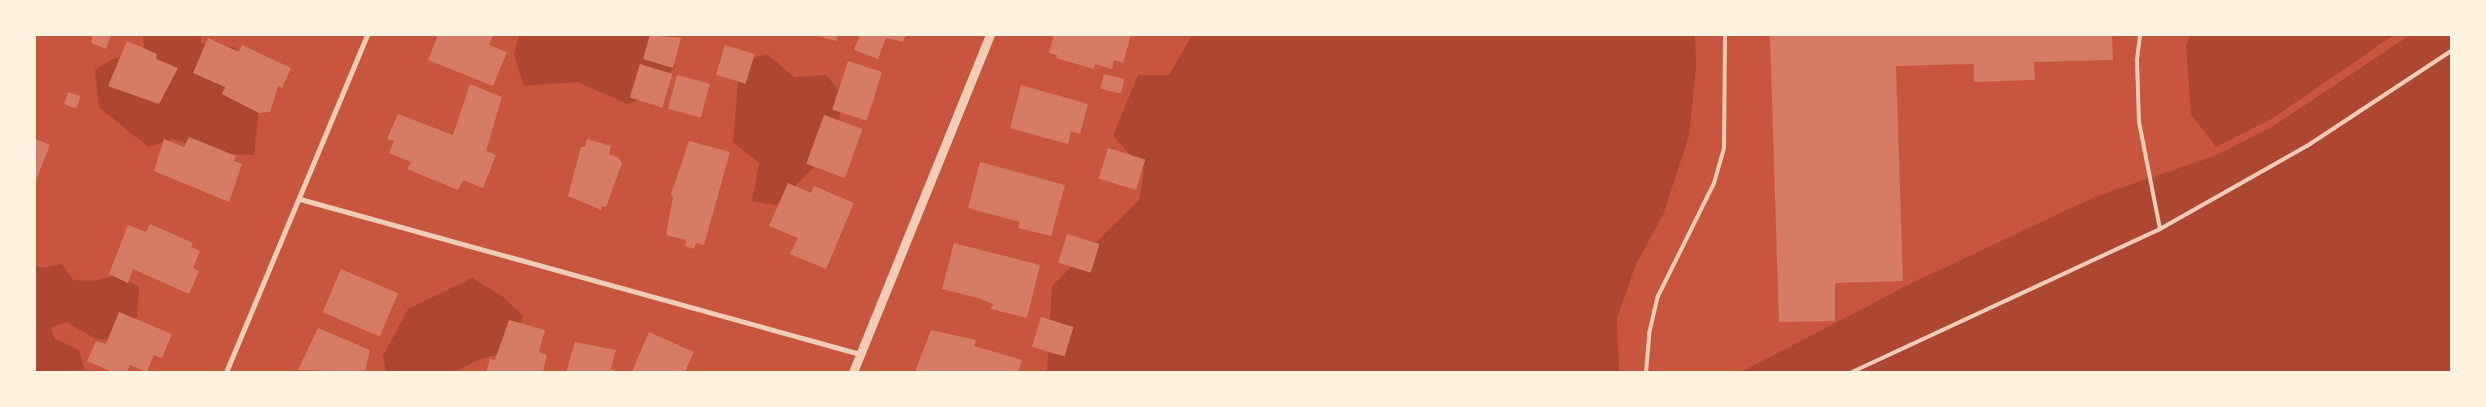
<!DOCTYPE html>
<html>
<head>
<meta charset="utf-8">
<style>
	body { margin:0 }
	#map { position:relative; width:2486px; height:407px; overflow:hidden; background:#c8553d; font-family:Montserrat,sans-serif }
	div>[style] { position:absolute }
	.green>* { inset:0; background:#ae4732 }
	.building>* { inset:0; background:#d67c66; transform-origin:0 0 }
	.service>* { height:4px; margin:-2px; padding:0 2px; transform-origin:2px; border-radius:2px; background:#f1ccb7 }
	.minor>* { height:5px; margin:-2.5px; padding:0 2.5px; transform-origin:2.5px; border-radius:2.5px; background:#f1ccb7 }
	.tertiary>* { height:9px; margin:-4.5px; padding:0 4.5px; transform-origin:4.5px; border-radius:4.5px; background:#f1ccb7 }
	span { translate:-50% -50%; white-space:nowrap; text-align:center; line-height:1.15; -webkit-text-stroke:5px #fff3e0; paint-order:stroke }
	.frame { position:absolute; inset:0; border:36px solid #fff3e0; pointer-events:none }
</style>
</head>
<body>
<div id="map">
	<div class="green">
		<i style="clip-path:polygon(143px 35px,201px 35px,201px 43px,219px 49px,235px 47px,256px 95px,258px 118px,254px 155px,217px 153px,172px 139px,148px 147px,99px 107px,95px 70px,111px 60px,144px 48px)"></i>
		<i style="clip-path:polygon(519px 35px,670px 35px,673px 40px,675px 67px,653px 95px,627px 104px,578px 82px,524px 86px,514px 55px)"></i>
		<i style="clip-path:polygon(1192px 35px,1695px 35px,1696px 68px,1689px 136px,1663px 215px,1636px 264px,1617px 318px,1619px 372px,1047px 372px,1052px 286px,1139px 200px,1144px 170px,1113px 136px,1138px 75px,1169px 75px)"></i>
		<i style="clip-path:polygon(2190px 35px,2394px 35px,2273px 118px,2216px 147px,2191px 114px,2186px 45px)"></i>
		<i style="clip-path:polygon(2410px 35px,2451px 35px,2451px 372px,1741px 372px,1914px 282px,2097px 196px,2215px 156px,2272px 127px)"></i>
		<i style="clip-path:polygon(767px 54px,794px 77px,826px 75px,841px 93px,838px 143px,776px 205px,752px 201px,759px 163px,733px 142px,740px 60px)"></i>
		<i style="clip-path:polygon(62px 264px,73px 280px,92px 281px,118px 275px,139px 287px,137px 317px,116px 340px,96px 339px,66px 322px,51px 328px,55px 339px,79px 350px,85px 370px,35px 372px,35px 266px,43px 268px)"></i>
		<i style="clip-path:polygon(472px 278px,502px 296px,523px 316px,510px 352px,481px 359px,454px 372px,386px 372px,383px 356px,408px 309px)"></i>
	</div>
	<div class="building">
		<i style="clip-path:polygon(93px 35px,111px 35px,106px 49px,91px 43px)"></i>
		<i style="clip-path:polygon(438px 35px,493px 35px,489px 45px,507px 52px,493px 86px,428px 60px)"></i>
		<i style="clip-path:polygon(650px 35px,681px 38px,673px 68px,643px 59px)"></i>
		<i style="clip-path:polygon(815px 35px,838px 35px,836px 41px)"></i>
		<i style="clip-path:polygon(860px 35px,906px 35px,903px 42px,886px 38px,878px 59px,854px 50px)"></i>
		<i style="clip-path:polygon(1054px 35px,1131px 35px,1123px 63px,1114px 60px,1112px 69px,1095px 64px,1094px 69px,1056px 58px,1057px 55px,1049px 53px)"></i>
		<i style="clip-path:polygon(1770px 35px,2112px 35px,2113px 60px,2034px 62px,2035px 80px,1974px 82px,1974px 64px,1896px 66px,1903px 281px,1835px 283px,1835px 321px,1779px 322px)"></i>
		<i style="clip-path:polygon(208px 38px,239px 52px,242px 45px,291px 68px,282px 88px,278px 86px,270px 112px,259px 113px,222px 94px,225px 87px,193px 73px)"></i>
		<i style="clip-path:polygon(127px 41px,157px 54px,156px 59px,178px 68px,159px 104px,108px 86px)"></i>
		<i style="left:725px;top:45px;width:31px;height:31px;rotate:17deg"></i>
		<i style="left:848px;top:61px;width:36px;height:51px;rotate:18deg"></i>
		<i style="left:640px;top:64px;width:34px;height:35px;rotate:17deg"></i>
		<i style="left:1104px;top:74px;width:21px;height:15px;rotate:14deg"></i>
		<i style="left:677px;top:75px;width:34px;height:35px;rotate:15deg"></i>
		<i style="clip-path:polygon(470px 84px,502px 97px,486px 151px,496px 155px,483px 188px,463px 180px,458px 190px,407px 169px,411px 162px,389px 153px,394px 141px,387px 139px,398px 114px,453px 135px)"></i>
		<i style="clip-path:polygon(1021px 85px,1088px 104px,1080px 134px,1071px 131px,1068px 144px,1010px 128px)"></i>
		<i style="left:68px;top:92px;width:13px;height:13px;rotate:18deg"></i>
		<i style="left:824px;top:115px;width:41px;height:52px;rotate:20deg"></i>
		<i style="clip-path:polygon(189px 137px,236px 156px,234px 161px,242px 164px,229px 202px,154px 171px,164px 139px,184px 147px)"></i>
		<i style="clip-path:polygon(35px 139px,50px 145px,35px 183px)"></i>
		<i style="clip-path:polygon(587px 139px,611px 146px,609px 154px,619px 158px,622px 163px,606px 207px,602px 206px,601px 210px,568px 196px,581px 147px,585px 147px)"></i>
		<i style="clip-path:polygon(689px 141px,730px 152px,704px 245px,696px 243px,694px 249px,685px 246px,686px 240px,666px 235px,673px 198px,671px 194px)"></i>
		<i style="left:1108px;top:148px;width:39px;height:32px;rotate:17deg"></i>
		<i style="clip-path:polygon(980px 162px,1065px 185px,1051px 236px,1018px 228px,1020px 222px,968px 208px)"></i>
		<i style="clip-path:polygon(788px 183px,811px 193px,814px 186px,854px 203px,826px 269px,790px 254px,798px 238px,769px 226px)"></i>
		<i style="clip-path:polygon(150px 224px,193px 243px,191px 247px,200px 251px,193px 268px,199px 271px,189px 294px,133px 269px,128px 283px,109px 274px,128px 225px,146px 232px)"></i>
		<i style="left:1067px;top:234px;width:34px;height:30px;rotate:17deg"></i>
		<i style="clip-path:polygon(954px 243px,1040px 265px,1027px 318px,991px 309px,993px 304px,978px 298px,942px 289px)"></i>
		<i style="left:341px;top:269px;width:62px;height:47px;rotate:23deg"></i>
		<i style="clip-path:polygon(119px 312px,172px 334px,162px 358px,154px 355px,147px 372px,130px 365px,127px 372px,113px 372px,87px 361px,96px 341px,106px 344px)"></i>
		<i style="left:1041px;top:317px;width:34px;height:31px;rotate:17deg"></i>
		<i style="clip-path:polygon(509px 320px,545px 330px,539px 352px,547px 355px,543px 372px,486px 372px,490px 359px,495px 360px)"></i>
		<i style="clip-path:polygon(318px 328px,370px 350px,365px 372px,298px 370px)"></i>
		<i style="clip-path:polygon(931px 330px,976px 340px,974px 346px,1022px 360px,1018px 372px,915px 372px)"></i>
		<i style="clip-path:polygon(649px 332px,694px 352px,685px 372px,632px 372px)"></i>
		<i style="clip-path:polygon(575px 342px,616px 350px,611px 369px,619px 372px,566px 372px)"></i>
	</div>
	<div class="service">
		<i style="left:2140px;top:35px;width:25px;rotate:97deg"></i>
		<i style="left:2137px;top:60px;width:62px;rotate:88.2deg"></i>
		<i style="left:2139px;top:122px;width:109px;rotate:78.9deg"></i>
		<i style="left:1646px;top:372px;width:38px;rotate:-85deg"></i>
		<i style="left:1649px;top:334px;width:39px;rotate:-77deg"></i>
		<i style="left:1658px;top:296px;width:126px;rotate:-63.6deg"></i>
		<i style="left:1714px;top:183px;width:36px;rotate:-74deg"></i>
		<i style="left:1724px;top:148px;width:113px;rotate:-89.5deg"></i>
		<i style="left:1852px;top:372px;width:340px;rotate:-24.9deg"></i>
		<i style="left:2160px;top:229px;width:169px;rotate:-29.5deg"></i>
		<i style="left:2307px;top:146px;width:173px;rotate:-33.4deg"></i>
	</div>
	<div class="minor">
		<i style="left:300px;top:199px;width:581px;rotate:15.47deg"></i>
		<i style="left:226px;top:372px;width:365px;rotate:-67.3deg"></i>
	</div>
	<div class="tertiary">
		<i style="left:853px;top:372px;width:364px;rotate:-67.9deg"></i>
	</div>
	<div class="frame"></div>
</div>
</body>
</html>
